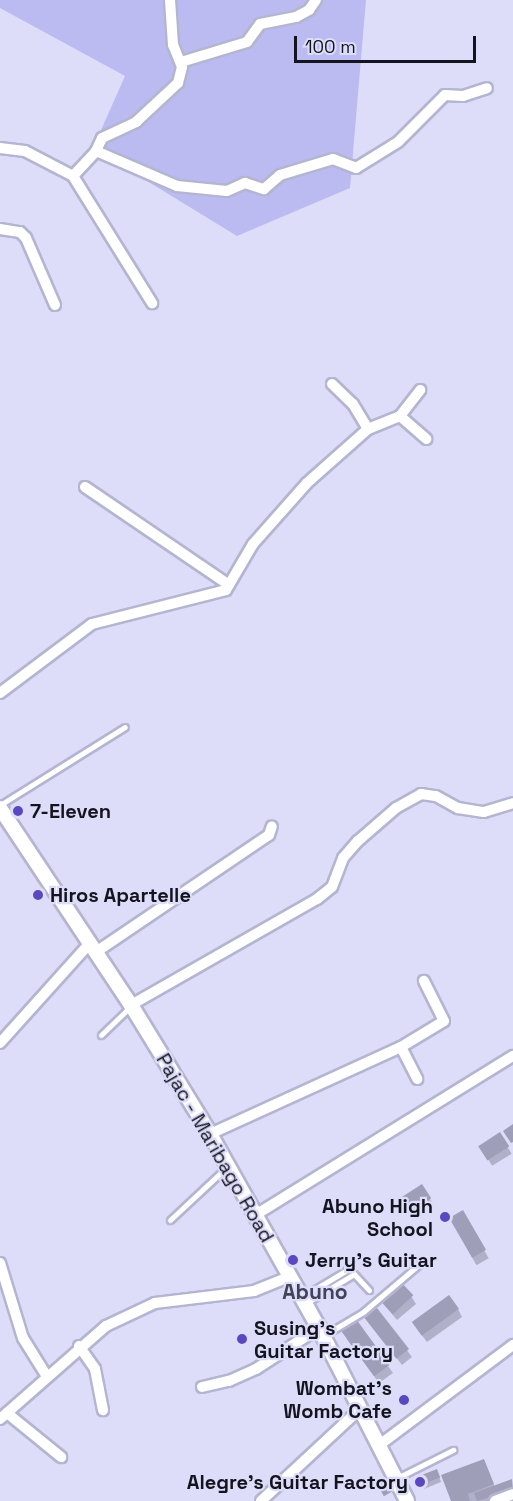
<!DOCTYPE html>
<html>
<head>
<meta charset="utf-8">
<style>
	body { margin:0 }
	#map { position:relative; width:513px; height:1501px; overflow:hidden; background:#ddddfa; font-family:"Space Grotesk",sans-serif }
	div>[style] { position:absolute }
	.green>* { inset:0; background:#bbbbf2 }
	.shadow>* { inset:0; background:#0003; transform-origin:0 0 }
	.building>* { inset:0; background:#9e9eb9; transform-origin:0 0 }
	.roads { filter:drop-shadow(2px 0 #b4b5d0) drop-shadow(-2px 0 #b4b5d0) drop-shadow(0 2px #b4b5d0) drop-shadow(0 -2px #b4b5d0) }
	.service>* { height:5px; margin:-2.5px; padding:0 2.5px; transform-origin:2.5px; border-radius:2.5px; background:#fff }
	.minor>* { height:10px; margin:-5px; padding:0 5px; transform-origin:5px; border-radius:5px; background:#fff }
	.tertiary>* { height:14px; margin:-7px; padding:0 7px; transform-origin:7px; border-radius:7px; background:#fff }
	.dots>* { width:16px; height:16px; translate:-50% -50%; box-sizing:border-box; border:3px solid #ddddfa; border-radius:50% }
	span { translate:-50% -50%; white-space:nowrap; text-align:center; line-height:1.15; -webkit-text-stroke:4.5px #ddddfa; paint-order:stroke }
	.poi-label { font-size:20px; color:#14141e; font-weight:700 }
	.left { translate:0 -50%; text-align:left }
	.right { translate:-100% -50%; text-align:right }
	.street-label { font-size:20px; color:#14141e }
	.neighbourhood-label { font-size:21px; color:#424259; font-weight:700 }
	.scale { position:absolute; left:294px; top:36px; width:182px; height:27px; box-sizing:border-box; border:3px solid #14141e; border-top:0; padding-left:8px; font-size:18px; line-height:21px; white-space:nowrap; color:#14141e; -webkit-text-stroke:4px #ddddfa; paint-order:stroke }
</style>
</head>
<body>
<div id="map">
	<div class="green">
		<i style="clip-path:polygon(0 0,366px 0,350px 188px,237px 236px,93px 148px,125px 76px,0 8px)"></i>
	</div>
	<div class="shadow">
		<i style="left:500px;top:1135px;width:22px;height:23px;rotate:58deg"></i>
		<i style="left:422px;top:1186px;width:23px;height:26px;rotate:59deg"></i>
		<i style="left:463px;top:1212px;width:53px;height:14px;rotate:61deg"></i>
		<i style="clip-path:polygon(411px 1296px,416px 1304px,397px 1320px,381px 1301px)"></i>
		<i style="clip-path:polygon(458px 1309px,462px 1317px,427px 1342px,417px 1329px)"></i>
		<i style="clip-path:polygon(377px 1310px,412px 1357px,402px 1365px,371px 1325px)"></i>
		<i style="clip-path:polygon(346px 1338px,388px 1366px,393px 1373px,379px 1383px)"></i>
		<i style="clip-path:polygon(483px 1461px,495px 1487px,511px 1481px,513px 1496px,499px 1501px,452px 1501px)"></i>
		<i style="clip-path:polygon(439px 1476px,441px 1482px,424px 1489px,419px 1478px)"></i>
	</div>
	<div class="building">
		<i style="clip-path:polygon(513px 1124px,513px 1142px,511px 1143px,503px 1131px)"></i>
		<i style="left:500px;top:1132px;width:17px;height:26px;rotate:57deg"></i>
		<i style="left:422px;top:1184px;width:17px;height:29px;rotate:57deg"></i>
		<i style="left:463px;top:1210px;width:46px;height:16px;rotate:60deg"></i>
		<i style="left:401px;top:1282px;width:18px;height:28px;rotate:47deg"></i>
		<i style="left:449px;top:1295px;width:17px;height:46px;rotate:54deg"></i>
		<i style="left:377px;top:1308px;width:52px;height:16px;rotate:52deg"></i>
		<i style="left:356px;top:1319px;width:57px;height:19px;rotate:54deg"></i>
		<i style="clip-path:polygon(484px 1459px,494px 1484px,468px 1494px,470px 1501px,451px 1501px,441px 1475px)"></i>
		<i style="left:437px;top:1469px;width:9px;height:22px;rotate:69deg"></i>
		<i style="left:388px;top:1479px;width:13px;height:12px;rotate:61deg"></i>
		<i style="clip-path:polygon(512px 1479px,513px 1490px,477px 1501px,474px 1493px)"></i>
	</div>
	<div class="roads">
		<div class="service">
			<i style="left:0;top:805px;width:147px;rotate:-32deg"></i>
			<i style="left:101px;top:1035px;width:40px;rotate:-44deg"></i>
			<i style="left:170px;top:1220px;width:79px;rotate:-43deg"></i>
			<i style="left:302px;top:1297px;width:56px;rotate:-31.1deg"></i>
			<i style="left:306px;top:1303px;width:56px;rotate:-31.1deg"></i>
			<i style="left:354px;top:1274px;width:22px;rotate:47deg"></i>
			<i style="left:323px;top:1336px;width:47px;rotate:-31deg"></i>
			<i style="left:363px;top:1312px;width:77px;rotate:-40.3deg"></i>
			<i style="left:397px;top:1478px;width:63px;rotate:-26.6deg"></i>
		</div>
		<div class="minor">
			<i style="left:181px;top:62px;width:69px;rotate:-16.9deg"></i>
			<i style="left:247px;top:42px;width:22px;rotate:-54deg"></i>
			<i style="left:260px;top:24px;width:37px;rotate:-11deg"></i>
			<i style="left:296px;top:17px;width:15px;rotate:-28deg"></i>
			<i style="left:309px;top:10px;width:12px;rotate:-55deg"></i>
			<i style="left:0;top:148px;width:25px;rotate:7deg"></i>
			<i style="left:25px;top:151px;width:54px;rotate:27.5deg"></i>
			<i style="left:73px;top:176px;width:150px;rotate:58.1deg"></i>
			<i style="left:96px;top:151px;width:14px;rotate:-65deg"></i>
			<i style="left:102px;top:138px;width:38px;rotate:-25deg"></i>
			<i style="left:136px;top:122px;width:57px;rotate:-42.9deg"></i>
			<i style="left:178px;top:83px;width:16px;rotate:-76deg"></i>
			<i style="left:182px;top:67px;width:24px;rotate:-112deg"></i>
			<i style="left:173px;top:45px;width:45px;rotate:-93.8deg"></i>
			<i style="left:73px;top:176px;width:34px;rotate:-47deg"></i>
			<i style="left:96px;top:151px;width:88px;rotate:23.4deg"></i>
			<i style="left:177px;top:186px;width:50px;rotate:5.7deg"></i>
			<i style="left:227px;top:191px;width:20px;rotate:-24deg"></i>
			<i style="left:245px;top:183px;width:20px;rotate:18deg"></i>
			<i style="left:264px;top:189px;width:21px;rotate:-41deg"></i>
			<i style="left:280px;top:175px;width:55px;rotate:-16.8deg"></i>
			<i style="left:333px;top:159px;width:25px;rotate:21deg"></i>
			<i style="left:356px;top:168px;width:49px;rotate:-31.8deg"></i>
			<i style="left:398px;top:142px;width:66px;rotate:-45deg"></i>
			<i style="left:445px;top:95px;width:18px;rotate:3deg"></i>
			<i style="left:463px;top:96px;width:25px;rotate:-18deg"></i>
			<i style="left:0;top:229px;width:20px;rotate:9deg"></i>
			<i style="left:20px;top:232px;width:8px;rotate:45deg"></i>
			<i style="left:26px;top:238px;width:73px;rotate:66.6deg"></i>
			<i style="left:332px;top:384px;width:29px;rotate:44deg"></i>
			<i style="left:353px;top:404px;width:29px;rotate:59deg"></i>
			<i style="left:400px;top:416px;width:35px;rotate:41deg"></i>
			<i style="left:85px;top:487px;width:174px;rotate:34.2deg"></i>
			<i style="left:0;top:693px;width:115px;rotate:-36.9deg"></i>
			<i style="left:92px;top:624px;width:138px;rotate:-14.2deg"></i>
			<i style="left:226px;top:590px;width:53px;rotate:-59.6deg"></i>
			<i style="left:253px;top:544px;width:81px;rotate:-48.5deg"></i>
			<i style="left:307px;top:483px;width:81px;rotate:-41.5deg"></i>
			<i style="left:368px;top:429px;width:35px;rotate:-22deg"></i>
			<i style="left:400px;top:416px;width:33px;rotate:-52deg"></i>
			<i style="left:96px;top:952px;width:209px;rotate:-34.1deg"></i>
			<i style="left:269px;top:835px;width:9px;rotate:-72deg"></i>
			<i style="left:131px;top:1005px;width:214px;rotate:-29.7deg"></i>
			<i style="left:317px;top:899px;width:19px;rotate:-39deg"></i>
			<i style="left:332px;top:887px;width:31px;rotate:-69deg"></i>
			<i style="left:343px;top:858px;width:23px;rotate:-49deg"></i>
			<i style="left:358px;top:841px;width:50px;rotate:-41deg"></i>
			<i style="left:396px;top:808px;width:29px;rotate:-29deg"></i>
			<i style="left:421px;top:794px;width:15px;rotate:8deg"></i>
			<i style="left:436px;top:796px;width:25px;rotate:29deg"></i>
			<i style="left:458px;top:808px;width:26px;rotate:9deg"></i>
			<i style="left:484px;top:812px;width:30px;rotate:-17deg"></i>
			<i style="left:0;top:1043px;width:133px;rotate:-48deg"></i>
			<i style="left:401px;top:1047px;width:36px;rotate:63deg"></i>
			<i style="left:210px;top:1134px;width:210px;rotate:-24.5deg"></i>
			<i style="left:401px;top:1047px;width:50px;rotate:-31.2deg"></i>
			<i style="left:444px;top:1021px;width:45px;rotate:-116.6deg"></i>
			<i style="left:257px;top:1214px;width:301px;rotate:-31.7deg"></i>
			<i style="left:0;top:1263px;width:78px;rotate:73deg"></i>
			<i style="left:23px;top:1338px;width:44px;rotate:58.1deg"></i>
			<i style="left:79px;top:1346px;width:28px;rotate:55deg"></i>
			<i style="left:95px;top:1369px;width:42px;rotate:79deg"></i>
			<i style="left:202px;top:1387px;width:28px;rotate:-13deg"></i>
			<i style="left:229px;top:1381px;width:30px;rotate:-24deg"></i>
			<i style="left:256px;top:1369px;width:75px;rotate:-33.1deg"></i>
			<i style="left:7px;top:1413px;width:70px;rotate:39.2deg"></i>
			<i style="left:0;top:1419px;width:141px;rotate:-41.3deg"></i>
			<i style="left:106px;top:1326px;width:54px;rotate:-25.1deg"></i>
			<i style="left:155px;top:1303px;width:100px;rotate:-6.9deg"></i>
			<i style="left:254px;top:1291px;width:37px;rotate:-22deg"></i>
			<i style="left:378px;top:1446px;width:169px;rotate:-36.8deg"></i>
			<i style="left:261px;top:1501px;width:134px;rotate:-42.9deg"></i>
			<i style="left:495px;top:1501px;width:19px;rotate:-21deg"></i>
		</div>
		<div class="tertiary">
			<i style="left:0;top:808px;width:237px;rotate:56.4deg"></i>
			<i style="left:131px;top:1005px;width:151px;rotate:58.5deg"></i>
			<i style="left:210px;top:1134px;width:223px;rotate:60.7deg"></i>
			<i style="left:319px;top:1328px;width:194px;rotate:63deg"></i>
		</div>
	</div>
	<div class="dots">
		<i style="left:18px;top:811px;background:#5a48c0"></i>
		<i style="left:38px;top:895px;background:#5a48c0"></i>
		<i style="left:445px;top:1217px;background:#5a48c0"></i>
		<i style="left:293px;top:1260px;background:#5a48c0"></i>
		<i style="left:242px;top:1339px;background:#5a48c0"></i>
		<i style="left:404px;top:1400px;background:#5a48c0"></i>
		<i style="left:420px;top:1482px;background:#5a48c0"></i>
	</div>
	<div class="poi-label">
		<span class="left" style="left:30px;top:811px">7-Eleven</span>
		<span class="left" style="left:50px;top:895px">Hiros Apartelle</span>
		<span class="right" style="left:433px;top:1218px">Abuno High<br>School</span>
		<span class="left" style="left:305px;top:1260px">Jerry's Guitar</span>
		<span class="left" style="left:254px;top:1340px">Susing's<br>Guitar Factory</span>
		<span class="right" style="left:392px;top:1400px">Wombat's<br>Womb Cafe</span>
		<span class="right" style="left:408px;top:1482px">Alegre's Guitar Factory</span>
	</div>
	<div class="street-label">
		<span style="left:215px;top:1148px;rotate:60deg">Pajac - Maribago Road</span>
	</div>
	<div class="neighbourhood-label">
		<span style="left:315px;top:1292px">Abuno</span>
	</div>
	<div class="scale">100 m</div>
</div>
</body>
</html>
